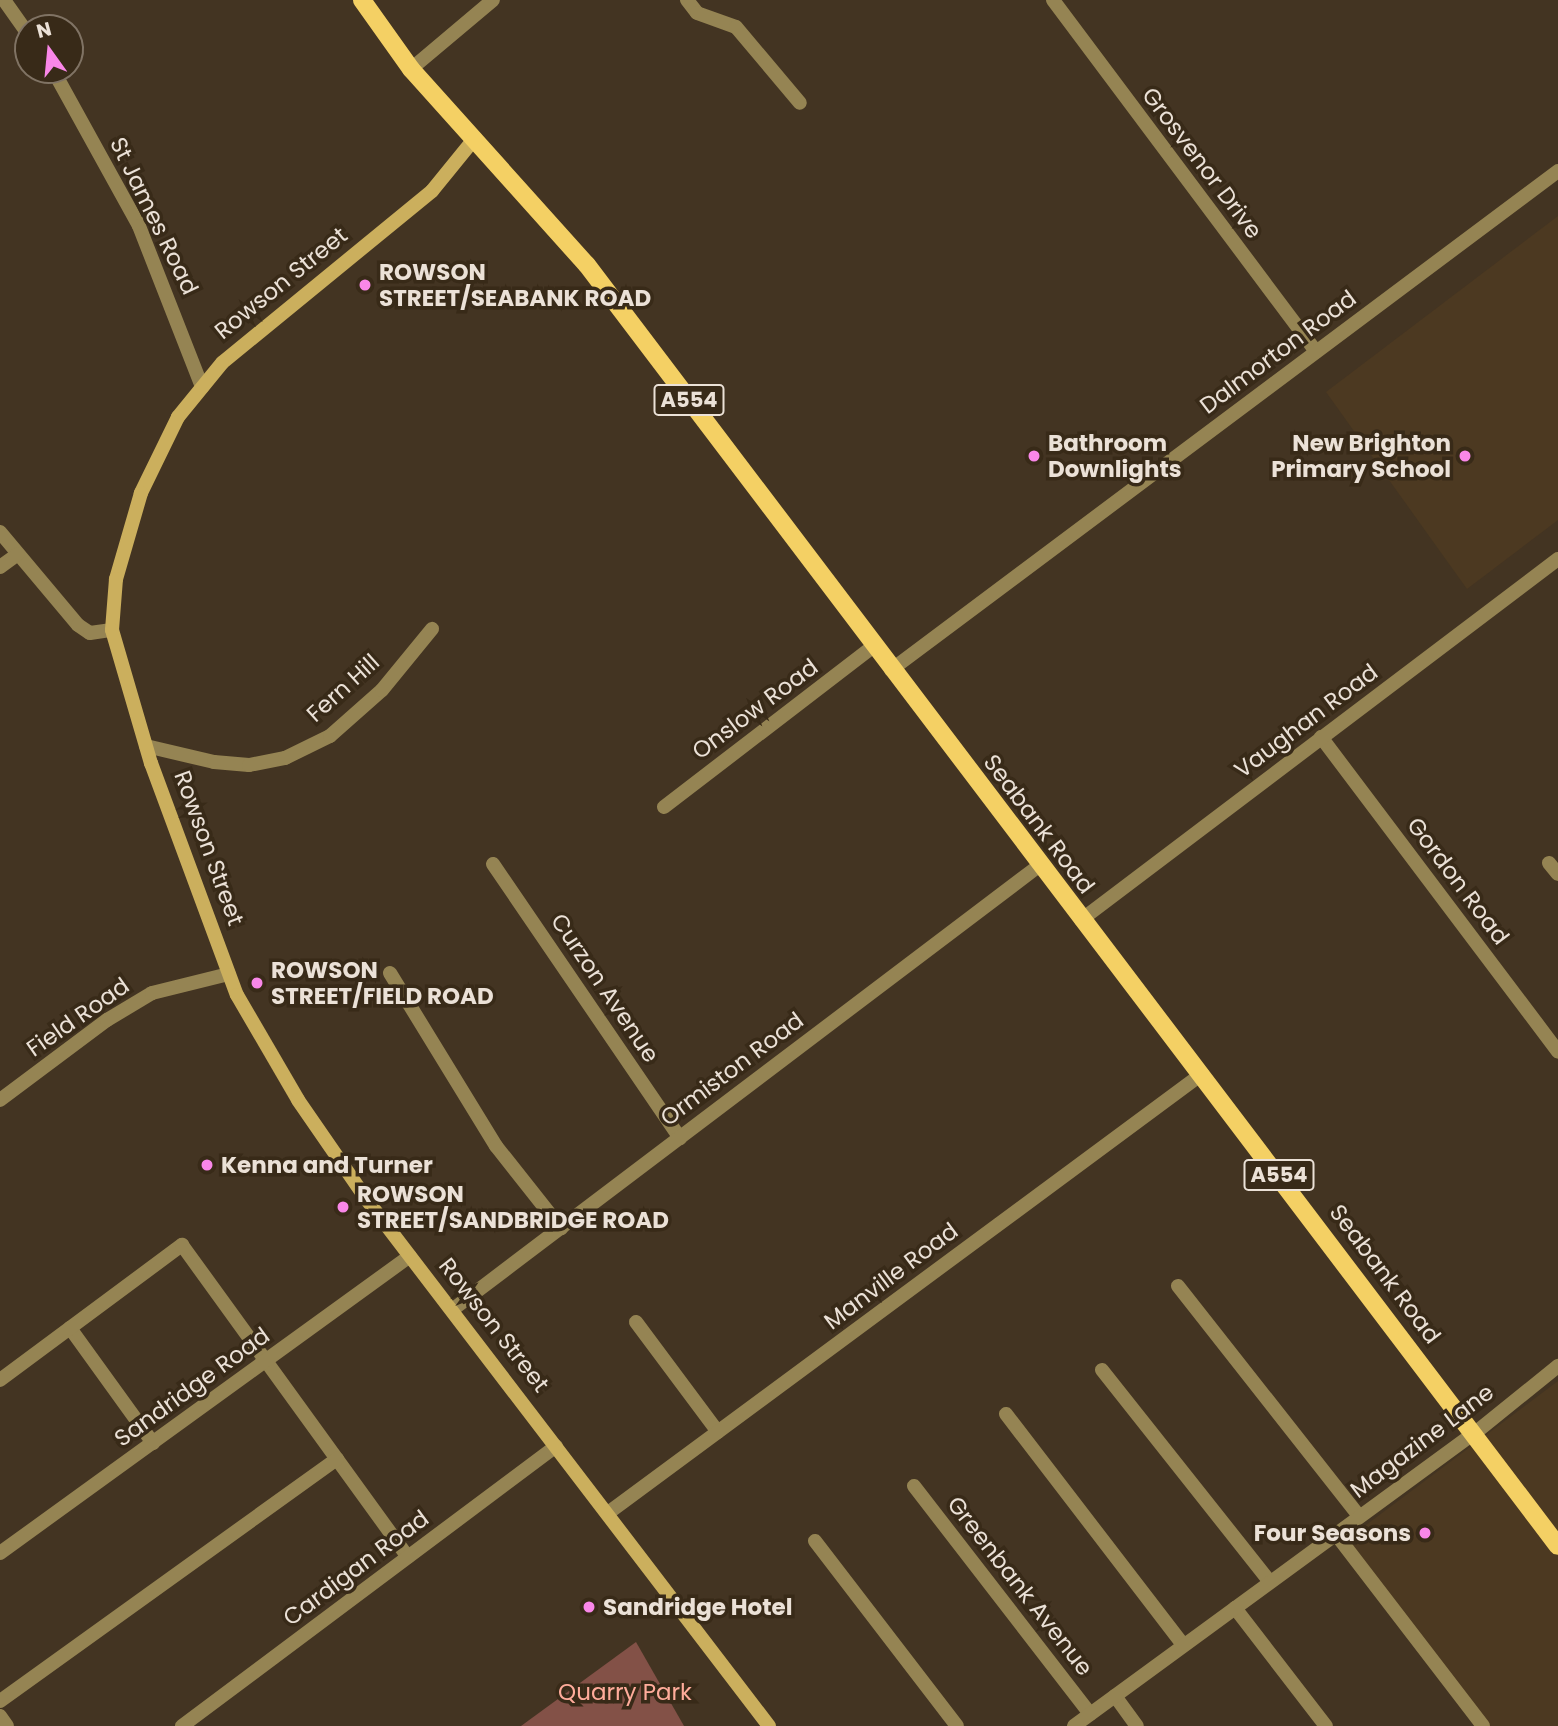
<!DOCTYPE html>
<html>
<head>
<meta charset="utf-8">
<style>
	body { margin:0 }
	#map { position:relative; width:1558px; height:1726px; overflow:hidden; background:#433422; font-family:Poppins,sans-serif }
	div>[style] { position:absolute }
	.built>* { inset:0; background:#4c3921 }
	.green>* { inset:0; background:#835147 }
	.service>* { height:14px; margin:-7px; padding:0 7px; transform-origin:7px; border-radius:7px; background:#958453 }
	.minor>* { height:14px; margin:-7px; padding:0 7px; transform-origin:7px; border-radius:7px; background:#958453 }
	.secondary>* { height:14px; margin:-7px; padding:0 7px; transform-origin:7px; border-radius:7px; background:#cbaf5d }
	.primary>* { height:18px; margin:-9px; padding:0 9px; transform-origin:9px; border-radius:9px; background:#f4d064 }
	.dots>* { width:19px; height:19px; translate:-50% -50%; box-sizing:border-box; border:4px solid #382a18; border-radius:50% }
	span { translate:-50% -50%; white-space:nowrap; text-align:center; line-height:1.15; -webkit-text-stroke:7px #382a18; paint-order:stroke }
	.shield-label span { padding:2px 5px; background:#382a18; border:2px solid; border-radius:5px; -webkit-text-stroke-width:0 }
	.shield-label { font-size:21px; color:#ebe1d7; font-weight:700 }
	.street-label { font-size:23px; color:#ebe1d7 }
	.poi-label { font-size:23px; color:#ebe1d7; font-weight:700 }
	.left { translate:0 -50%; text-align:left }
	.right { translate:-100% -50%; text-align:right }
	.park-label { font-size:23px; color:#ffac9b }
	.north { position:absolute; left:14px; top:14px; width:70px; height:70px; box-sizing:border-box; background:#382a18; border:2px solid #807364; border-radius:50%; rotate:345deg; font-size:19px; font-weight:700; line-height:28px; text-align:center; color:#ebe1d7 }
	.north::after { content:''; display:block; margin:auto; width:24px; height:32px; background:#f987e8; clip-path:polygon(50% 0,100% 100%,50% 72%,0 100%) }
</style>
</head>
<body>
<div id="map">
	<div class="built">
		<i style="clip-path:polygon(1558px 216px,1558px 520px,1467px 589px,1326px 392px)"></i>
		<i style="clip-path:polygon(1558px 1381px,1558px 1726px,1475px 1726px,1338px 1546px)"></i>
	</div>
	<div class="green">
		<i style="clip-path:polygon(636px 1642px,684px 1726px,521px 1726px)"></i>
	</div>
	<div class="service">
		<i style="left:687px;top:0;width:16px;rotate:52deg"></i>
		<i style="left:697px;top:13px;width:41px;rotate:19.7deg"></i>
		<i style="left:736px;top:27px;width:99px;rotate:49.9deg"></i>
		<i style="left:1549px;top:863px;width:14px;rotate:51deg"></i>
		<i style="left:390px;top:973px;width:203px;rotate:58.5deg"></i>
		<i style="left:496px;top:1146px;width:105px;rotate:51.6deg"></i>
		<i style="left:1178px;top:1286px;width:293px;rotate:51.8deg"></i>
		<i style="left:636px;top:1322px;width:137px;rotate:53.3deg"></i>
		<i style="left:70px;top:1328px;width:142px;rotate:54.2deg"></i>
		<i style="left:0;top:1380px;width:227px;rotate:-36.6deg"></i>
		<i style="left:182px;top:1245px;width:385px;rotate:54.1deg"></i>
		<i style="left:1006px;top:1414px;width:291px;rotate:52.5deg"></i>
		<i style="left:1335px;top:1533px;width:243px;rotate:52.5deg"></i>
		<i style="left:815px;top:1541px;width:233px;rotate:52.5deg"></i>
		<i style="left:1115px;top:1696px;width:37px;rotate:54deg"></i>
		<i style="left:0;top:1701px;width:415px;rotate:-35.7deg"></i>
		<i style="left:0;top:1716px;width:12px;rotate:55deg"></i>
	</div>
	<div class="minor">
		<i style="left:4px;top:0;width:42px;rotate:54.8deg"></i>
		<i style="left:1053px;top:0;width:439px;rotate:53.2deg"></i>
		<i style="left:411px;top:69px;width:107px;rotate:-40.1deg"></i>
		<i style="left:53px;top:70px;width:178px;rotate:61.1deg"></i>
		<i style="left:139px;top:226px;width:173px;rotate:68.6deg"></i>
		<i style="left:0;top:532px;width:121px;rotate:50deg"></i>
		<i style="left:78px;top:625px;width:14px;rotate:34deg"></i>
		<i style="left:90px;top:633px;width:22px;rotate:-8deg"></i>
		<i style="left:0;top:567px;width:22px;rotate:-36deg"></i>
		<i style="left:891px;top:670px;width:833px;rotate:-36.8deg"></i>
		<i style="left:1321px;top:737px;width:394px;rotate:53deg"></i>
		<i style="left:146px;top:746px;width:70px;rotate:13.2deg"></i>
		<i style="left:214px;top:762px;width:35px;rotate:5deg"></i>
		<i style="left:249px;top:765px;width:37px;rotate:-11deg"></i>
		<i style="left:285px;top:758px;width:50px;rotate:-26.1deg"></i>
		<i style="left:330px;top:736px;width:69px;rotate:-41.5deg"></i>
		<i style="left:382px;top:690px;width:79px;rotate:-50.7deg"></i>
		<i style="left:664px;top:807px;width:265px;rotate:-37.5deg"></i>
		<i style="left:493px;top:864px;width:332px;rotate:55.7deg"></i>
		<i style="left:1081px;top:920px;width:598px;rotate:-37.12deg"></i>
		<i style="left:0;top:1100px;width:134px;rotate:-36.8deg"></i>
		<i style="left:107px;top:1020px;width:52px;rotate:-31deg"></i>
		<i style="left:152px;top:993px;width:79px;rotate:-13.9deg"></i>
		<i style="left:452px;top:1310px;width:737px;rotate:-37.12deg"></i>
		<i style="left:1102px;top:1370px;width:269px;rotate:51.6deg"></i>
		<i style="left:914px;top:1486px;width:288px;rotate:52.3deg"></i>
		<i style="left:608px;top:1513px;width:739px;rotate:-36.47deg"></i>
		<i style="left:0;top:1553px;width:506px;rotate:-35.92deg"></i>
		<i style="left:1235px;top:1608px;width:149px;rotate:52.4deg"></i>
		<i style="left:182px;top:1726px;width:467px;rotate:-36.8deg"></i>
		<i style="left:1074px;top:1726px;width:497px;rotate:-36.2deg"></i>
		<i style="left:1475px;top:1433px;width:107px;rotate:-38.9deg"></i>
	</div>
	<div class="secondary">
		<i style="left:475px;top:138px;width:68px;rotate:129.1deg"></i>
		<i style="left:432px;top:191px;width:271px;rotate:140.7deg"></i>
		<i style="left:222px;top:363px;width:70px;rotate:129.2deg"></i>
		<i style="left:178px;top:417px;width:85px;rotate:116deg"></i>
		<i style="left:141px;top:493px;width:90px;rotate:106.2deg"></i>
		<i style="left:116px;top:579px;width:51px;rotate:94.5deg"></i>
		<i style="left:112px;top:630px;width:139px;rotate:73.7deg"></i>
		<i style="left:151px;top:763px;width:247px;rotate:69.7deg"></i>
		<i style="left:237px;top:995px;width:121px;rotate:59.8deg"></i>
		<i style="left:298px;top:1100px;width:121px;rotate:55.4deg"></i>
		<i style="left:367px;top:1200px;width:662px;rotate:52.61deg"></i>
	</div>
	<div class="primary">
		<i style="left:362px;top:0;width:85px;rotate:54.6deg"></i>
		<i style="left:411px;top:69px;width:263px;rotate:48.1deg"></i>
		<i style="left:587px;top:265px;width:1607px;rotate:52.84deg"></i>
	</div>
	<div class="dots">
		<i style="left:365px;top:285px;background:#f987e8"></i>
		<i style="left:1034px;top:456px;background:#f987e8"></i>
		<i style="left:1465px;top:456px;background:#f987e8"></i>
		<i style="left:257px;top:983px;background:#f987e8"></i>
		<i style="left:207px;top:1165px;background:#f987e8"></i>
		<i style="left:343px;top:1207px;background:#f987e8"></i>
		<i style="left:1425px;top:1533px;background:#f987e8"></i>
		<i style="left:589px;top:1607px;background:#f987e8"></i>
	</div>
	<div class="shield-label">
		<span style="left:689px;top:400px">A554</span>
		<span style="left:1279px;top:1175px">A554</span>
	</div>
	<div class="street-label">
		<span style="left:1202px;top:163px;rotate:53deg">Grosvenor Drive</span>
		<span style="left:154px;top:216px;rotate:64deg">St James Road</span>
		<span style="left:281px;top:283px;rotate:-39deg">Rowson Street</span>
		<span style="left:1278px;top:352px;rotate:-37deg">Dalmorton Road</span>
		<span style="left:343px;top:688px;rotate:-42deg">Fern Hill</span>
		<span style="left:755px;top:709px;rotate:-37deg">Onslow Road</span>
		<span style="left:1306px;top:721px;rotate:-37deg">Vaughan Road</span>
		<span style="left:1039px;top:824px;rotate:53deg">Seabank Road</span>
		<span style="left:209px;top:848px;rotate:70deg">Rowson Street</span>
		<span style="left:1458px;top:881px;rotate:53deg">Gordon Road</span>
		<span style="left:605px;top:988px;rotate:56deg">Curzon Avenue</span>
		<span style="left:78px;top:1017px;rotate:-35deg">Field Road</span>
		<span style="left:732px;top:1069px;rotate:-37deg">Ormiston Road</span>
		<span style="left:1385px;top:1274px;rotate:53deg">Seabank Road</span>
		<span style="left:891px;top:1276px;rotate:-37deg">Manville Road</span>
		<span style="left:494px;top:1325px;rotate:52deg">Rowson Street</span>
		<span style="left:192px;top:1387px;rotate:-36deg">Sandridge Road</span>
		<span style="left:1422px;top:1441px;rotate:-37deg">Magazine Lane</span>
		<span style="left:356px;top:1568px;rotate:-37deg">Cardigan Road</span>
		<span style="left:1020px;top:1586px;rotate:52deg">Greenbank Avenue</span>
	</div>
	<div class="poi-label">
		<span class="left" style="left:379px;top:285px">ROWSON<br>STREET/SEABANK ROAD</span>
		<span class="left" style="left:1048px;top:456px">Bathroom<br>Downlights</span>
		<span class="right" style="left:1451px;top:456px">New Brighton<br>Primary School</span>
		<span class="left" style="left:271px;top:983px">ROWSON<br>STREET/FIELD ROAD</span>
		<span class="left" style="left:221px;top:1165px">Kenna and Turner</span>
		<span class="left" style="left:357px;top:1207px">ROWSON<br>STREET/SANDBRIDGE ROAD</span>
		<span class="right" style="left:1411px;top:1533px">Four Seasons</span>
		<span class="left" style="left:603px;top:1607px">Sandridge Hotel</span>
	</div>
	<div class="park-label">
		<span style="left:625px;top:1692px">Quarry Park</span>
	</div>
	<div class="north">N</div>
</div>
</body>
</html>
